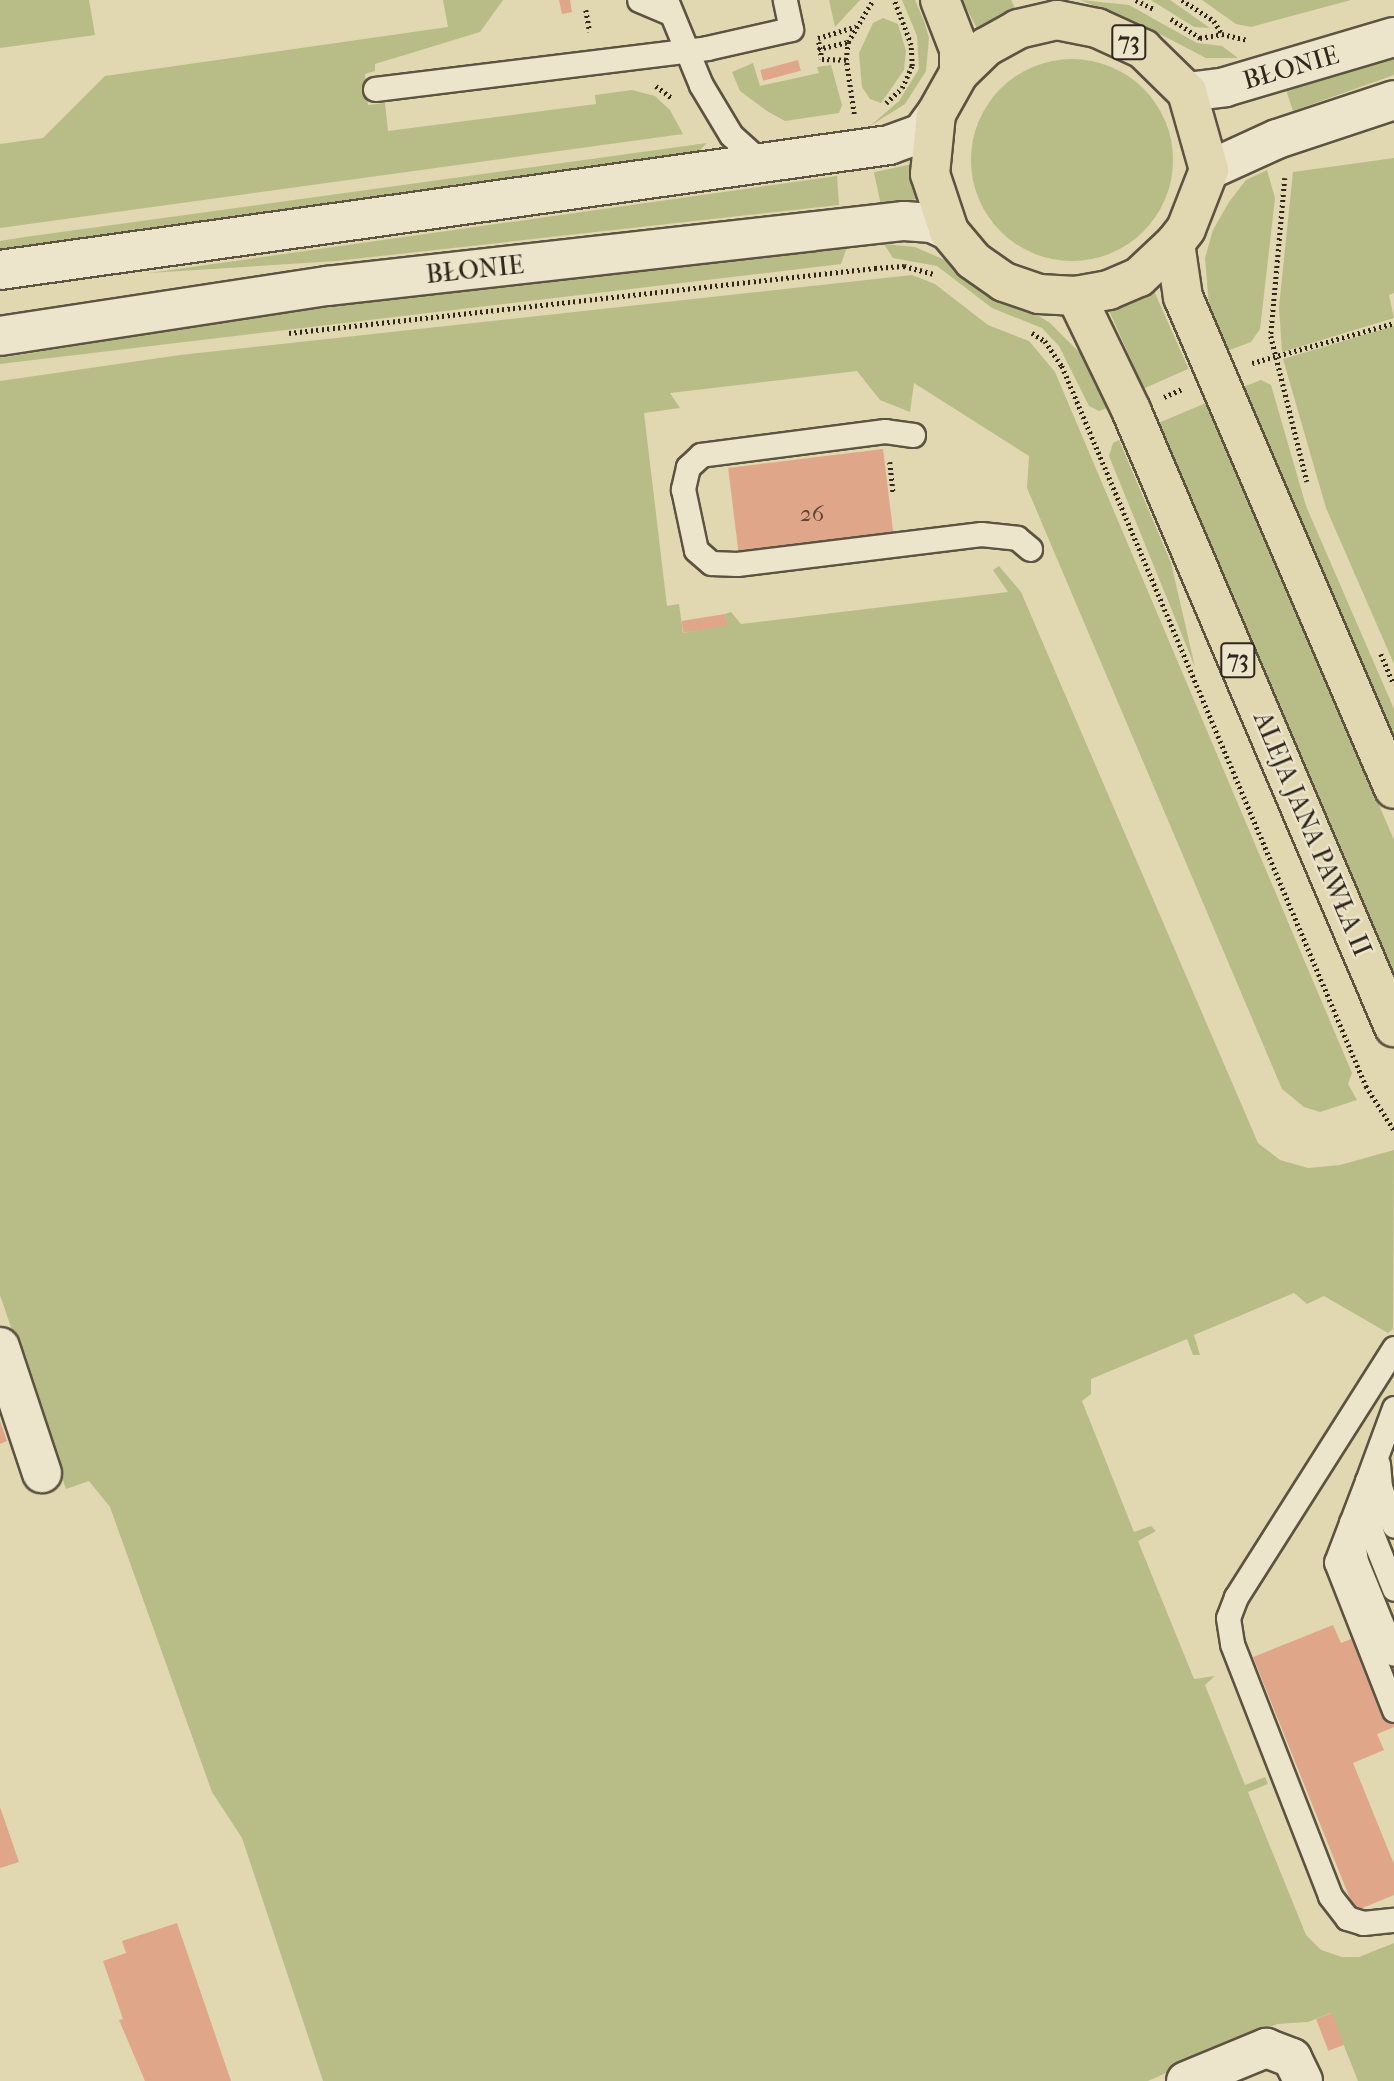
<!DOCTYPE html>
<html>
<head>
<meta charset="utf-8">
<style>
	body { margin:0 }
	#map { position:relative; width:1394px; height:2081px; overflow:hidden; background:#e1d7b1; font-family:"IM FELL French Canon",serif }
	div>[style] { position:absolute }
	.green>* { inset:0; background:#b8bd88; transform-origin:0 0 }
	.round { border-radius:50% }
	.building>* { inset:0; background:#e0a689; transform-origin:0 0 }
	.path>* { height:4.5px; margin-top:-2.25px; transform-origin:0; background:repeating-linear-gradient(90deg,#30271c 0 2px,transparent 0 5.5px) }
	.roads { filter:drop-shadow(2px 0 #5c5341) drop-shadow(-2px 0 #5c5341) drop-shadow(0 2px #5c5341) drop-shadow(0 -2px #5c5341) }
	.lane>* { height:23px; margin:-11.5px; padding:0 11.5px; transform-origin:11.5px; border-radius:11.5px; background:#ece5cc }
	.street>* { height:38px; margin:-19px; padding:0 19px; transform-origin:19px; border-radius:19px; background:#ece5cc }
	.secondary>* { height:38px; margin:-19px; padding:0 19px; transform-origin:19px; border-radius:19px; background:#ece5cc }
	.primary>* { height:38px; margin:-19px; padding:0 19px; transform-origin:19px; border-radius:19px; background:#e1d7b1 }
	span { translate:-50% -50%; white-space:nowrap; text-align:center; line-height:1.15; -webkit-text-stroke:5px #ece5cc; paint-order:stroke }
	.number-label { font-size:23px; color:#5c4737 }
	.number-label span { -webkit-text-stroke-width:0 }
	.shield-label span { padding:2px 5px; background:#ece5cc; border:2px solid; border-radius:5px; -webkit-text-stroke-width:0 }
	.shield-label { font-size:24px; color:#30271c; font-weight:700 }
	.street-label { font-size:26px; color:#30271c }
</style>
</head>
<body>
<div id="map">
	<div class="green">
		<i style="clip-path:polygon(0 0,89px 0,95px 35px,0 48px)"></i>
		<i style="clip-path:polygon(443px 0,503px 0,480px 32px,375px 64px,375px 71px,365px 74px,368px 105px,385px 103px,388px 131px,596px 104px,595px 95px,632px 90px,655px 96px,670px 110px,683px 134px,0 228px,0 144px,43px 138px,105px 76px,448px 27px)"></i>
		<i style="clip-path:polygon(829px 0,860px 0,835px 27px)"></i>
		<i style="clip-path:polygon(902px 0,915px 0,924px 21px,929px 38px,926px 71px,905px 104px,870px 126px,899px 101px,919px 69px,917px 36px)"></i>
		<i style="clip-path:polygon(962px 0,1011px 0,1018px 13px,981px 36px)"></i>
		<i style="clip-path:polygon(1080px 0,1129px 5px,1197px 43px,1222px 46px,1238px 58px,1206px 58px,1135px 21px)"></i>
		<i style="clip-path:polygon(1151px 0,1170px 0,1210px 28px,1194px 27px)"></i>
		<i style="clip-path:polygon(1202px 0,1351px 0,1251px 27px,1236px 24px)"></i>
		<i style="clip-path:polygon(883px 18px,898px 24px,906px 51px,904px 70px,881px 103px,870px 99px,862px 87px,859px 53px,873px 23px)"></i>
		<i style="clip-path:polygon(1394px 57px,1394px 75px,1293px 111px,1286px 90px)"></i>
		<i class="round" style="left:971px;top:59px;width:202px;height:202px"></i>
		<i style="clip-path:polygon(753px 63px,760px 86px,819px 73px,817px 67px,831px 65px,842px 105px,839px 113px,785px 121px,767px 111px,740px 91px,732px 72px)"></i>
		<i style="clip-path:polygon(707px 143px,698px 152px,0 249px,0 241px,25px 237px)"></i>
		<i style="clip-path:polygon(1394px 158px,1394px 293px,1389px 295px,1394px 318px,1282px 352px,1279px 307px,1293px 172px)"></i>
		<i style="left:917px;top:163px;width:35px;height:44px;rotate:78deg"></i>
		<i style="clip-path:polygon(1267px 170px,1275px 198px,1260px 329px,1251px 342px,1227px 351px,1209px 305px,1205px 258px,1213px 230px,1229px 202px,1246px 180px)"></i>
		<i style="clip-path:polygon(837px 176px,839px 205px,336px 261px,149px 273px)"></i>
		<i style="clip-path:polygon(884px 244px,915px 247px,968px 270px,1050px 323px,1081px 354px,1107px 408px,1099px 411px,1089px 406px,1059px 346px,1042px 328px,992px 308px,937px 266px,893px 258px)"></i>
		<i style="clip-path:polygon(847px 247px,841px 264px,0 364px,0 358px,313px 308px)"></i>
		<i style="clip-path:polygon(912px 275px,935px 284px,988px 325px,1029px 341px,1055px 372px,1352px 1073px,1348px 1084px,1357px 1100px,1320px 1112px,1304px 1107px,1282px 1089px,1027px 488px,1029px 456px,914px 383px,910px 412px,880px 400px,857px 371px,670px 393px,680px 408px,644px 413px,667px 606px,679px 604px,683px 633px,726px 625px,725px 614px,731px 612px,741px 624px,1008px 592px,993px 570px,999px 566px,1021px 592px,1258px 1143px,1280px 1160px,1308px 1168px,1340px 1165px,1394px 1150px,1393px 1329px,1388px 1333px,1324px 1296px,1307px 1304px,1294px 1293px,1194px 1335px,1200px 1355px,1193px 1355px,1187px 1339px,1091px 1379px,1091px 1394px,1082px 1401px,1134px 1532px,1151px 1526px,1156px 1531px,1138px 1541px,1194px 1679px,1215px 1676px,1205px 1685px,1245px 1785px,1265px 1777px,1268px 1784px,1248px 1792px,1306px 1935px,1321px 1950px,1342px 1957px,1359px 1957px,1394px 1943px,1394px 2081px,1358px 2081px,1331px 2013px,1308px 2022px,1277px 2024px,1148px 2081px,323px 2081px,242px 1838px,212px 1792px,110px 1507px,89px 1481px,66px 1489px,0 1295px,0 381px,180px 355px)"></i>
		<i style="left:1154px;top:291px;width:85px;height:49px;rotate:66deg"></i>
		<i style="clip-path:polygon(1394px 326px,1394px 664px,1326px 508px,1283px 359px)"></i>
		<i style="clip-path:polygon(1261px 380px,1271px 385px,1306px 506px,1394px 709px,1394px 739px,1243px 387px)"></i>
		<i style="clip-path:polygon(1206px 403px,1394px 840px,1394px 976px,1156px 424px)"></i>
		<i style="clip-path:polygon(1119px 440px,1171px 563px,1195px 667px,1109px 456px,1113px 443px)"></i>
	</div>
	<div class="building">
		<i style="clip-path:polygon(559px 0,570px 0,572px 12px,562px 14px)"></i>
		<i style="left:798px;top:60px;width:11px;height:39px;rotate:75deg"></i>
		<i style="left:883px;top:449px;width:88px;height:156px;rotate:83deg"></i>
		<i style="left:725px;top:614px;width:12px;height:44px;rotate:81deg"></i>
		<i style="clip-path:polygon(0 1421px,7px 1441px,0 1444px)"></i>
		<i style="clip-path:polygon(1394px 1622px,1394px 1727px,1377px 1734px,1384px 1750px,1353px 1763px,1394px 1864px,1394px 1895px,1355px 1911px,1253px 1657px,1333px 1625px,1341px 1643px)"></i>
		<i style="clip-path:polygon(0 1807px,19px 1862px,0 1868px)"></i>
		<i style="clip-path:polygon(177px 1923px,231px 2081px,145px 2081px,119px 2020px,123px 2019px,103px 1961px,126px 1953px,122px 1941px)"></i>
		<i style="left:1332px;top:2013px;width:34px;height:17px;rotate:69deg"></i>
	</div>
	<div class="path">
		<i style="left:1136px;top:0;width:20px;rotate:27deg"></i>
		<i style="left:1182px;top:0;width:38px;rotate:33deg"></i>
		<i style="left:1214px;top:21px;width:15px;rotate:58deg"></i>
		<i style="left:586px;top:10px;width:22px;rotate:80deg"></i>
		<i style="left:1171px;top:19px;width:35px;rotate:33deg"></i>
		<i style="left:1200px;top:38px;width:22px;rotate:-10deg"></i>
		<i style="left:1222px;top:34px;width:26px;rotate:13deg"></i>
		<i style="left:818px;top:38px;width:39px;rotate:-17deg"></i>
		<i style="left:819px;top:42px;width:17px;rotate:80deg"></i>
		<i style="left:822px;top:59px;width:24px;rotate:2deg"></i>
		<i style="left:818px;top:49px;width:31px;rotate:-13deg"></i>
		<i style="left:656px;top:86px;width:20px;rotate:37deg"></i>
		<i style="left:886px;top:103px;width:22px;rotate:-43deg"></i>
		<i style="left:902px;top:88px;width:24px;rotate:-66deg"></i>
		<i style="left:912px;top:66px;width:21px;rotate:-93deg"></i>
		<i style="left:911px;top:45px;width:48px;rotate:-110.7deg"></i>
		<i style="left:854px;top:114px;width:55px;rotate:-98.4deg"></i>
		<i style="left:846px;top:60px;width:18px;rotate:-84deg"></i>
		<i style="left:848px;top:42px;width:49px;rotate:-59.2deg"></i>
		<i style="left:1285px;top:178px;width:159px;rotate:95.1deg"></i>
		<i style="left:1271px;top:336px;width:150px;rotate:76.1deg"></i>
		<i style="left:289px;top:333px;width:590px;rotate:-6.33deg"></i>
		<i style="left:875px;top:268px;width:29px;rotate:-4deg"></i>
		<i style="left:904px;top:266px;width:30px;rotate:15deg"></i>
		<i style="left:1032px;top:333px;width:15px;rotate:32deg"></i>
		<i style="left:1045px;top:341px;width:30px;rotate:56deg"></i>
		<i style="left:1062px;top:366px;width:782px;rotate:67.11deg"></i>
		<i style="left:1366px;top:1086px;width:52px;rotate:57.5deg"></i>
		<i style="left:1252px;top:363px;width:148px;rotate:-15.7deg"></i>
		<i style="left:1164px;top:397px;width:20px;rotate:-24deg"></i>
		<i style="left:890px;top:462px;width:31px;rotate:84deg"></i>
		<i style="left:1381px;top:654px;width:33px;rotate:67deg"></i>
	</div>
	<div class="roads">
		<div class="lane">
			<i style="left:639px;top:0;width:34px;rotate:23deg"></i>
			<i style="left:666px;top:0;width:92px;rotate:67.6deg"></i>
			<i style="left:701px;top:85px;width:58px;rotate:59deg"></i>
			<i style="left:731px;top:135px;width:43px;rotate:42.2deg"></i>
			<i style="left:375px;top:89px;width:335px;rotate:-7deg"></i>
			<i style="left:707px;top:48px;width:86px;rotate:-12.7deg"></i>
			<i style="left:791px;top:29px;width:30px;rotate:-102deg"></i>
			<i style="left:913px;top:435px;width:28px;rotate:-172deg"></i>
			<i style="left:885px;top:431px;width:186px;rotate:172.6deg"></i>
			<i style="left:701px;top:455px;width:18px;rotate:137deg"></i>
			<i style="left:688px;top:467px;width:23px;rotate:103deg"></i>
			<i style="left:683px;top:489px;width:62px;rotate:78deg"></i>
			<i style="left:696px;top:550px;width:20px;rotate:41deg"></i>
			<i style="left:711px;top:563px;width:26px;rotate:2deg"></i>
			<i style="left:737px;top:564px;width:246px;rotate:-7deg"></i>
			<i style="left:981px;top:534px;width:36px;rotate:6deg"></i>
			<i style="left:1017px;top:538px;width:17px;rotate:40deg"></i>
			<i style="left:1394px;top:1348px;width:295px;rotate:122.4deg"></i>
			<i style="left:1236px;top:1597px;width:22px;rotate:111deg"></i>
			<i style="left:1228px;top:1618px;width:26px;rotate:81deg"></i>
			<i style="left:1232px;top:1644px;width:270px;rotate:68.7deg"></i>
			<i style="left:1330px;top:1896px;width:28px;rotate:52deg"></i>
			<i style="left:1347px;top:1918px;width:17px;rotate:17deg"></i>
			<i style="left:1363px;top:1923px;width:31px;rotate:-6deg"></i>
			<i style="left:1394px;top:1408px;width:78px;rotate:110.3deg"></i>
			<i style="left:1367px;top:1481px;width:16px;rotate:94deg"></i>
			<i style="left:1366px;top:1497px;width:37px;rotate:81deg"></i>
			<i style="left:1372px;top:1534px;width:59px;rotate:68.2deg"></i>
			<i style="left:1378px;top:1464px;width:23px;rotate:85deg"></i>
			<i style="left:1380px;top:1487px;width:41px;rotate:70.3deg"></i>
			<i style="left:1367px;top:1481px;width:87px;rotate:110.9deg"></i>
			<i style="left:1336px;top:1562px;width:159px;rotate:68.6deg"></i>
			<i style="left:1351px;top:1522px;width:39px;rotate:83deg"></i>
			<i style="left:1356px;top:1561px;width:100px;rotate:67.8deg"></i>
		</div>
		<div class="street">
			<i style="left:1187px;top:92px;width:38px;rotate:-7deg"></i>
			<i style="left:1225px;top:87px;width:176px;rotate:-16.5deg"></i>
			<i style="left:1209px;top:170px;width:75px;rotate:-24.5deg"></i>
			<i style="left:1277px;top:139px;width:123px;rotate:-18.4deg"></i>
			<i style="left:0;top:1347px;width:133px;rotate:71.6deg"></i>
			<i style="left:1186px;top:2081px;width:87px;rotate:-22.4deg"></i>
			<i style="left:1266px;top:2048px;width:28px;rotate:21deg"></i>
			<i style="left:1292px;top:2058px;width:25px;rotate:64deg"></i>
		</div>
		<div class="secondary">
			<i style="left:0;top:270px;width:898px;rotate:-8deg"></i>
			<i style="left:889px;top:145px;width:35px;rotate:-20deg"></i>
			<i style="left:922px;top:133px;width:24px;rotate:-54deg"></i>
			<i style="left:0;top:336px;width:331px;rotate:-8.7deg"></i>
			<i style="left:327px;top:286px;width:581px;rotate:-6.43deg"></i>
			<i style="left:904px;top:221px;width:28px;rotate:4deg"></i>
			<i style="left:932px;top:223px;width:19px;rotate:25deg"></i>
		</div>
		<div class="primary">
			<i style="left:940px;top:0;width:53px;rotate:68.8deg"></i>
			<i style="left:959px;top:49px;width:24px;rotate:90deg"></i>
			<i style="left:1057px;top:20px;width:41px;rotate:11.3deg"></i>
			<i style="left:1097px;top:28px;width:51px;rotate:24.5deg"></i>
			<i style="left:1143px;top:49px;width:62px;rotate:44.3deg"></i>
			<i style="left:1187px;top:92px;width:81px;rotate:74.2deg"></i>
			<i style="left:1209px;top:170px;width:63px;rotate:111.3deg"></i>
			<i style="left:1186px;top:229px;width:18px;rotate:128deg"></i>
			<i style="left:1175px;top:243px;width:50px;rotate:136.6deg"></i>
			<i style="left:1139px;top:277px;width:33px;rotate:157deg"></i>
			<i style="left:1109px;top:290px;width:34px;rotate:170deg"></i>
			<i style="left:1076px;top:296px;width:37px;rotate:-177deg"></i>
			<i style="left:1039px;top:294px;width:37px;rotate:-161deg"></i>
			<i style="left:1004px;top:282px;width:38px;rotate:-145deg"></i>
			<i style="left:973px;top:260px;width:38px;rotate:-130deg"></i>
			<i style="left:949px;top:231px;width:60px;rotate:-108.4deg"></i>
			<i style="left:930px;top:174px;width:60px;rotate:-84.3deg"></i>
			<i style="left:936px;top:114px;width:47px;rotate:-60.7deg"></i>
			<i style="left:959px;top:73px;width:37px;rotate:-44deg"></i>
			<i style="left:986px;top:47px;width:37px;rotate:-29deg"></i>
			<i style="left:1018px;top:29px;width:40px;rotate:-13deg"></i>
			<i style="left:1175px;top:243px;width:55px;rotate:81.6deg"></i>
			<i style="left:1183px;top:297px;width:535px;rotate:66.79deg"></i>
			<i style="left:1076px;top:296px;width:127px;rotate:64.2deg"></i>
			<i style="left:1131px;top:410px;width:671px;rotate:66.91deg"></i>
		</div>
	</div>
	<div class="number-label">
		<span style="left:812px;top:514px">26</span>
	</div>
	<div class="shield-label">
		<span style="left:1129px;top:42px">73</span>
		<span style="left:1238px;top:660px">73</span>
	</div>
	<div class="street-label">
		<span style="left:1291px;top:68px;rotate:-16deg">BŁONIE</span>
		<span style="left:475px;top:270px;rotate:-6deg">BŁONIE</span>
		<span style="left:1312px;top:834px;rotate:67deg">ALEJA JANA PAWŁA II</span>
	</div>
</div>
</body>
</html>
